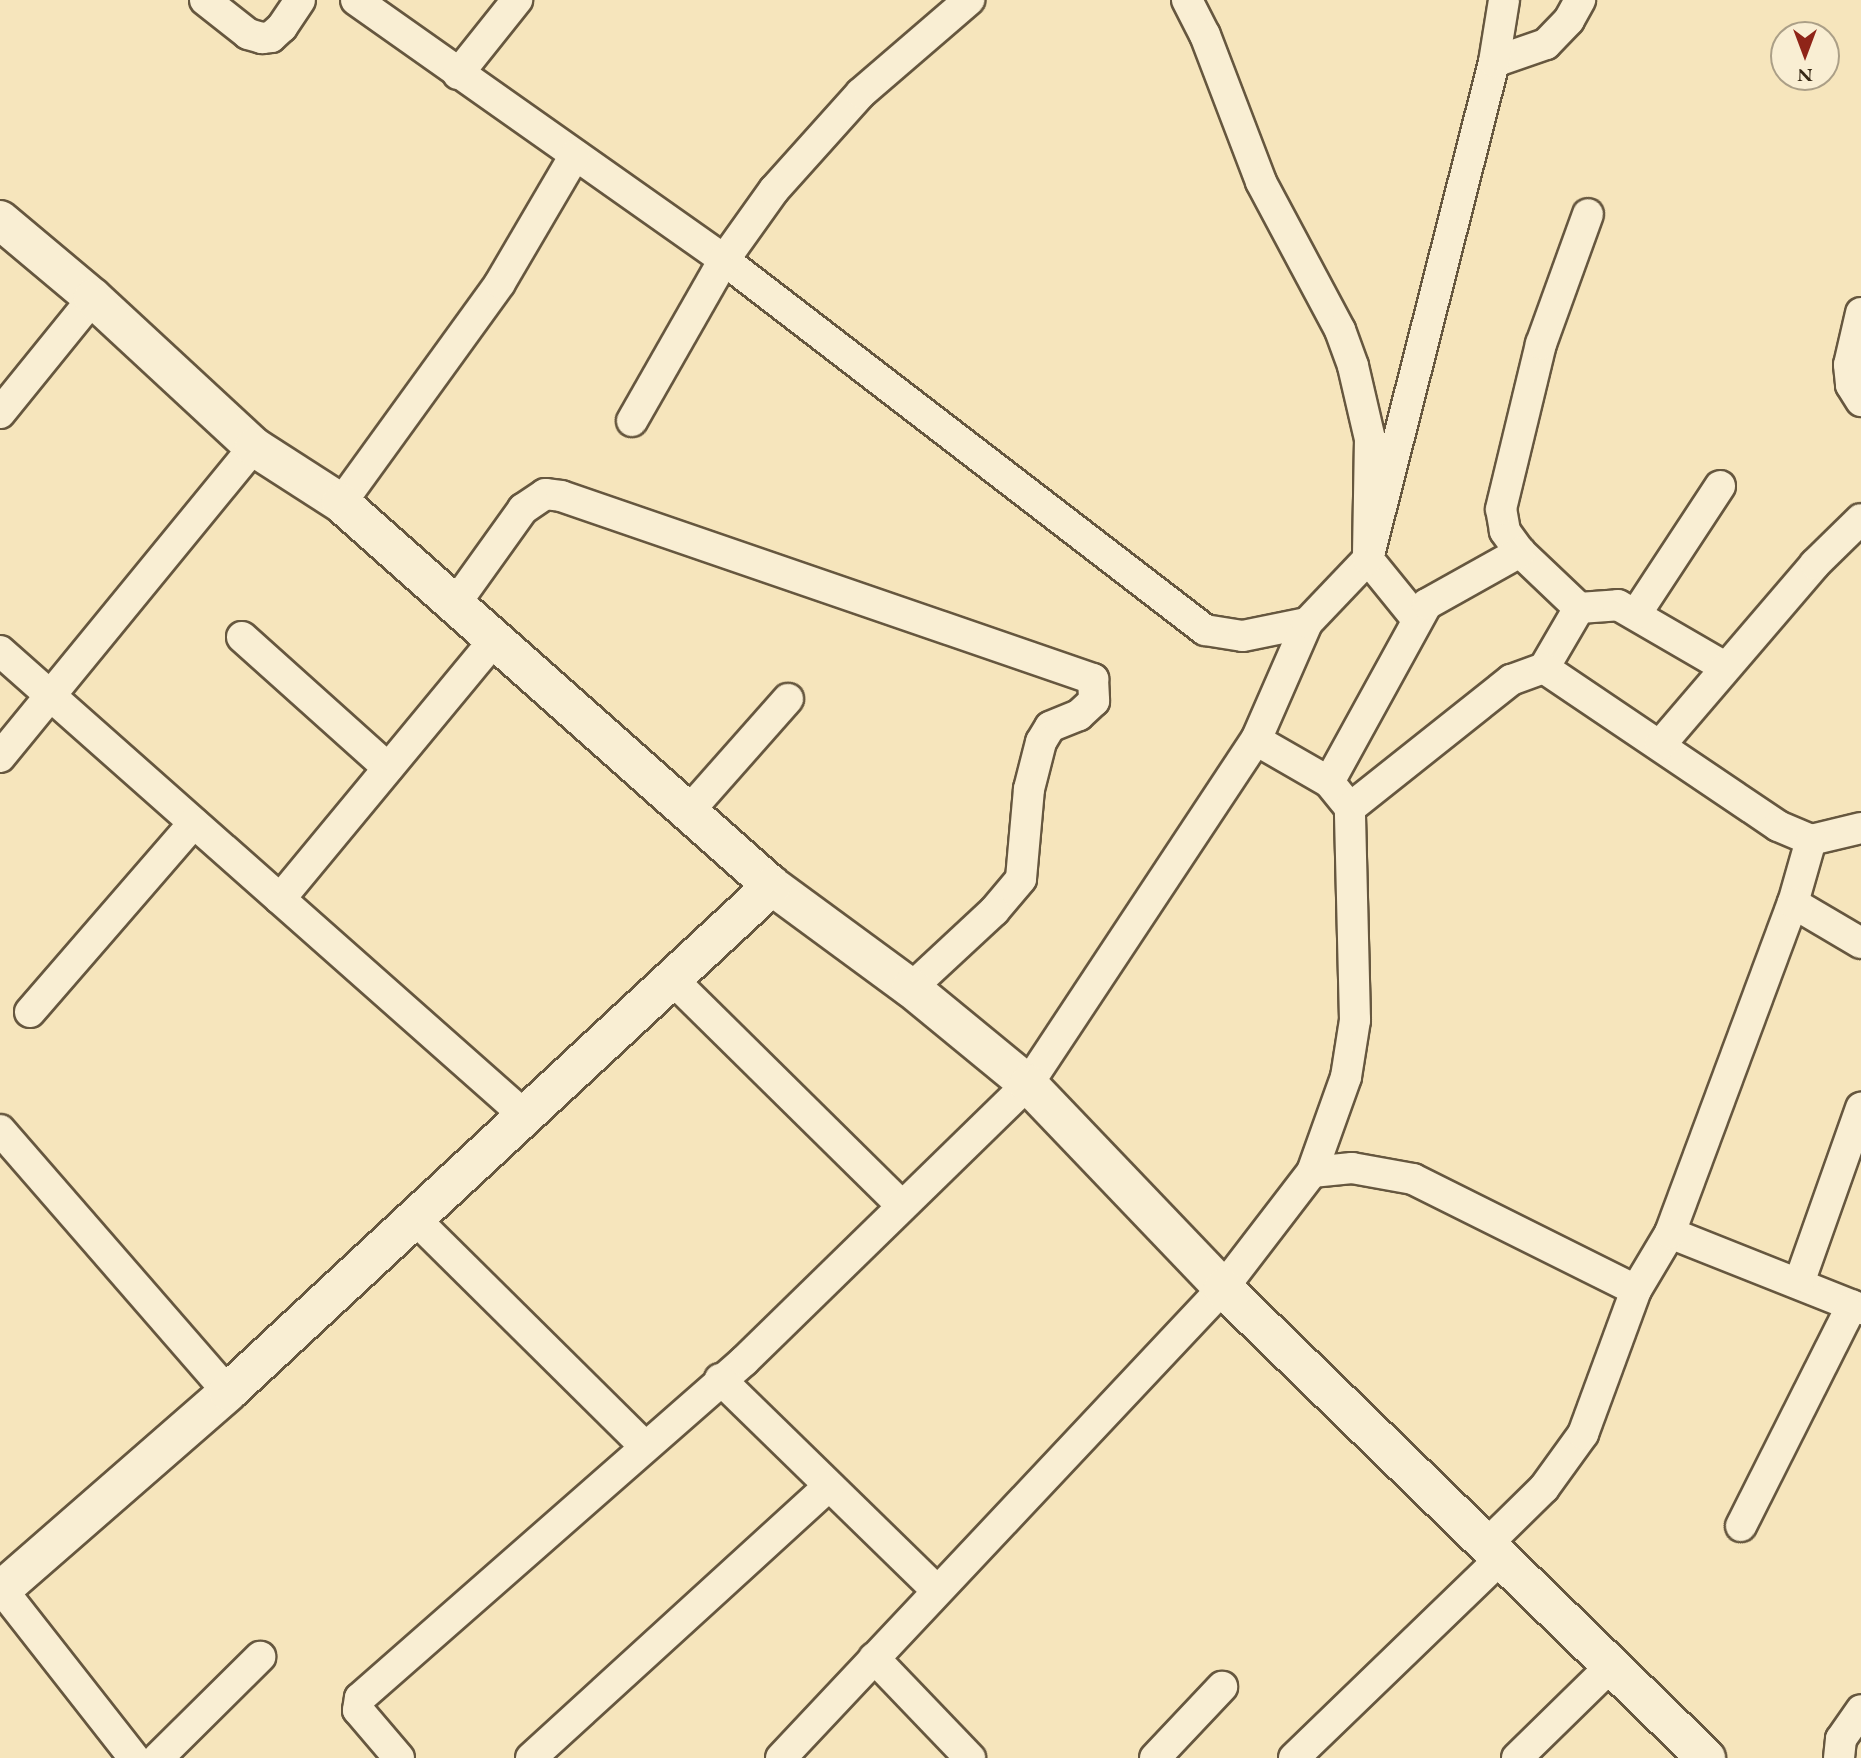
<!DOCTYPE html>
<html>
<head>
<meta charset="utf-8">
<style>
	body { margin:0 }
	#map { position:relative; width:1861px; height:1758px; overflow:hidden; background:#f6e5bc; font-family:"EB Garamond",serif }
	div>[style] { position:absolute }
	.roads { filter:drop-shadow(2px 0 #66573f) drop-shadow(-2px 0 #66573f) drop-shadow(0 2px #66573f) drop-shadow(0 -2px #66573f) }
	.minor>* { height:30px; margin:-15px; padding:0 15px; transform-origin:15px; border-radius:15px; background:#f9eed3 }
	.tertiary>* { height:38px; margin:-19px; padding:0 19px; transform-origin:19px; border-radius:19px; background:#f9eed3 }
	span { translate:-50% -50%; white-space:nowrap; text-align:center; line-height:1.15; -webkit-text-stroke:5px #f9eed3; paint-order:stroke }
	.north { position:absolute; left:1770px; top:21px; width:70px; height:70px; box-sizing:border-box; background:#f9eed3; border:2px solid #ab9f87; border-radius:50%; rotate:180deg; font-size:19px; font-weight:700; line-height:28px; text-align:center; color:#362815 }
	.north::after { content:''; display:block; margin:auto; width:24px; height:32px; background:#8f2418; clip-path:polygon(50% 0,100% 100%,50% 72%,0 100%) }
</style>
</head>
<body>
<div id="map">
	<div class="roads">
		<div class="minor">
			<i style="left:205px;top:0;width:55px;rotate:38.3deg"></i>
			<i style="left:248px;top:34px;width:15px;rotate:16deg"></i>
			<i style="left:262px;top:38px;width:9px;rotate:-6deg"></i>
			<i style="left:271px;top:37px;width:15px;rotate:-42deg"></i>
			<i style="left:282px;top:27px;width:32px;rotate:-56deg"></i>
			<i style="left:356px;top:0;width:451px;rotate:35.2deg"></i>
			<i style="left:724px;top:260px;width:607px;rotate:37.57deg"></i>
			<i style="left:1205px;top:630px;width:38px;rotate:9deg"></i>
			<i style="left:1243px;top:636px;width:65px;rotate:-11.5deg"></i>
			<i style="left:1187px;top:0;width:39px;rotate:63deg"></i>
			<i style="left:1205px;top:35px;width:157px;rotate:69.1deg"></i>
			<i style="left:1261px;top:182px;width:168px;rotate:61.9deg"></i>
			<i style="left:1340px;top:330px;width:38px;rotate:70deg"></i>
			<i style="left:1353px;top:366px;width:75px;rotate:76.9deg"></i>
			<i style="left:1370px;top:439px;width:120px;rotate:91deg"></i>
			<i style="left:1368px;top:559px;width:76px;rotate:50.9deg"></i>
			<i style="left:1494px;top:62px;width:55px;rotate:-19.1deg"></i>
			<i style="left:1546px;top:44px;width:33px;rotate:-46deg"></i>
			<i style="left:1569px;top:20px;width:23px;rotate:-61deg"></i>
			<i style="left:458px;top:74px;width:95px;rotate:-51.4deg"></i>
			<i style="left:1861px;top:313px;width:53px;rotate:103deg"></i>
			<i style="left:1849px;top:365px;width:20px;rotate:84deg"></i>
			<i style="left:1851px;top:385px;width:19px;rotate:58deg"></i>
			<i style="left:0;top:413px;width:148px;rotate:-51deg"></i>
			<i style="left:632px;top:421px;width:185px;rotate:-60.3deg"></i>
			<i style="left:724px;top:260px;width:86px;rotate:-54.5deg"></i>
			<i style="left:774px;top:190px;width:130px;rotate:-48.1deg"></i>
			<i style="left:861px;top:93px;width:143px;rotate:-40.7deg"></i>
			<i style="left:341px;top:503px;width:271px;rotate:-54.1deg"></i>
			<i style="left:500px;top:283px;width:148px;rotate:-59.6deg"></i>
			<i style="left:455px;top:604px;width:117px;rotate:-54.4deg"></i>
			<i style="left:523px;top:509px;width:27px;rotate:-34deg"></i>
			<i style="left:545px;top:494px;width:16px;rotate:7deg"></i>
			<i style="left:561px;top:496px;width:563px;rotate:18.98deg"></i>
			<i style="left:1093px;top:679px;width:22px;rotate:87deg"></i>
			<i style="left:1094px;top:701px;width:21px;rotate:137deg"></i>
			<i style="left:1079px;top:715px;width:31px;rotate:158deg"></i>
			<i style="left:1050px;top:727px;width:17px;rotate:121deg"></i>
			<i style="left:1041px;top:742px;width:49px;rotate:104.3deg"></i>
			<i style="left:1029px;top:789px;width:90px;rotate:95.1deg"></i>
			<i style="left:1021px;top:879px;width:42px;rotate:130.2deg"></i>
			<i style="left:994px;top:911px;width:113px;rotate:137.1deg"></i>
			<i style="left:1579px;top:608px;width:39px;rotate:-4deg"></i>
			<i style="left:1618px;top:605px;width:124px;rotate:30.1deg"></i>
			<i style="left:1636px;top:614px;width:153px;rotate:-56.7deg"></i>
			<i style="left:242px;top:637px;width:196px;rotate:41.9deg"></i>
			<i style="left:0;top:651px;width:700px;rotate:41.52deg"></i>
			<i style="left:1544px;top:668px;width:69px;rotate:-59.7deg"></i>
			<i style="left:1579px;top:608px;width:81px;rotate:-136.5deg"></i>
			<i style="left:1520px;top:552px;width:26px;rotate:-126deg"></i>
			<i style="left:1505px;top:531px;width:22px;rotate:-100deg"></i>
			<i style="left:1501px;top:509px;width:170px;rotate:-76.4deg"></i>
			<i style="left:1541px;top:344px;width:138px;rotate:-70.1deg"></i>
			<i style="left:1256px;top:740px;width:84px;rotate:29.9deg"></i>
			<i style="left:1329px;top:782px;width:33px;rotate:51deg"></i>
			<i style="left:1350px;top:808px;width:206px;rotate:-38.5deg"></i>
			<i style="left:1511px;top:680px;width:35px;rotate:-20deg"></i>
			<i style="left:1544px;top:668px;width:282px;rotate:34deg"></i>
			<i style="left:1778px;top:826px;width:36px;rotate:23deg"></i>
			<i style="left:1811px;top:840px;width:51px;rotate:-13.5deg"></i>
			<i style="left:1660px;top:745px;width:238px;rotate:-49.4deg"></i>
			<i style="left:1815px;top:564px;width:64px;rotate:-44.4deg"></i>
			<i style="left:0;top:757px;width:401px;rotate:-50.7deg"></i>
			<i style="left:1329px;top:782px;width:203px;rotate:-61.2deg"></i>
			<i style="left:1427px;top:604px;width:107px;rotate:-29.2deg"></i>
			<i style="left:688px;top:812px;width:151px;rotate:-48.5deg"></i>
			<i style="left:280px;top:899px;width:336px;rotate:-50.4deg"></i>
			<i style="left:1793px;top:903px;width:66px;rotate:-74.1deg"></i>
			<i style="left:672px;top:979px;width:323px;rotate:44.6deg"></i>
			<i style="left:30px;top:1012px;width:250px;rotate:-49.1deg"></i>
			<i style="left:0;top:1130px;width:347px;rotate:49deg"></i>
			<i style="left:1312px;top:1172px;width:101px;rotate:-70.3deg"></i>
			<i style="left:1346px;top:1077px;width:58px;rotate:-81deg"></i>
			<i style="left:1355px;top:1020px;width:212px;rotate:-91.4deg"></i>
			<i style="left:414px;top:1218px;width:324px;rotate:44.7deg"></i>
			<i style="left:1670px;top:1233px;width:206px;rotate:21.7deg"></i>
			<i style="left:1799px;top:1283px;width:186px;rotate:-70.5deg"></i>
			<i style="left:720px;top:1379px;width:303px;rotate:44.3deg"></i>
			<i style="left:1741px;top:1526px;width:247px;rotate:-63.3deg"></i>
			<i style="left:1489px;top:1542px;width:77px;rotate:-44.5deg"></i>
			<i style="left:1544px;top:1488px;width:67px;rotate:-54.2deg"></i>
			<i style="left:1583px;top:1434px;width:153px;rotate:-69.8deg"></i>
			<i style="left:0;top:1587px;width:217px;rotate:51.9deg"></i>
			<i style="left:874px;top:1658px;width:139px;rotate:46.2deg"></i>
			<i style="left:158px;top:1758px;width:144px;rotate:-44.7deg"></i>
			<i style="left:399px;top:1758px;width:63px;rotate:-130.5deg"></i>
			<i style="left:358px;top:1710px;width:12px;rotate:-81deg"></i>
			<i style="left:360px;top:1698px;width:511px;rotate:-41.27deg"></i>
			<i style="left:744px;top:1361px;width:397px;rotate:-44.3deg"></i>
			<i style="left:1028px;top:1084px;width:413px;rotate:-56.5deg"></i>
			<i style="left:1256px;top:740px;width:128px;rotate:-66.4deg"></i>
			<i style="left:1307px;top:623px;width:88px;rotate:-46.4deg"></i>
			<i style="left:1368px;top:559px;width:513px;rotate:-75.77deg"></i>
			<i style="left:1494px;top:62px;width:63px;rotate:-80.8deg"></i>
			<i style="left:531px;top:1758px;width:403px;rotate:-42.4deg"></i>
			<i style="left:781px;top:1758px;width:645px;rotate:-46.76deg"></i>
			<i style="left:1223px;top:1288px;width:146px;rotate:-52.5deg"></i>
			<i style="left:1312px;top:1172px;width:40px;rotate:-5.7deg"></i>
			<i style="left:1352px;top:1168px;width:62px;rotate:10.2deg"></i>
			<i style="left:1413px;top:1179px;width:249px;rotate:26.5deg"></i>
			<i style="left:1636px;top:1290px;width:66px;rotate:-59.2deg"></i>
			<i style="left:1670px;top:1233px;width:352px;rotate:-69.6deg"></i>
			<i style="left:1793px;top:903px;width:79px;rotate:30.5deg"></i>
			<i style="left:1155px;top:1758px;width:98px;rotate:-46.7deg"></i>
			<i style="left:1294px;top:1758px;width:291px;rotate:-44deg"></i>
			<i style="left:1517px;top:1758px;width:133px;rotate:-44.4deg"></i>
			<i style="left:1839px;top:1758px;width:19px;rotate:-84deg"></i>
			<i style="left:1841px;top:1739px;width:35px;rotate:-55deg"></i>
		</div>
		<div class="tertiary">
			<i style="left:0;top:220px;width:121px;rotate:40deg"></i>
			<i style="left:93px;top:298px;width:219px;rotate:42.8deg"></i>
			<i style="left:254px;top:447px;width:103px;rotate:32.8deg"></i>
			<i style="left:341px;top:503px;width:577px;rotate:41.63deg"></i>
			<i style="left:772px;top:886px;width:172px;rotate:36.3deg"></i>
			<i style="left:911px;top:988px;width:151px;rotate:39.4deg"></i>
			<i style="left:1028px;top:1084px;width:282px;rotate:46.3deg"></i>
			<i style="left:1223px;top:1288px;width:674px;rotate:44.22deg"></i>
			<i style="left:0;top:1591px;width:303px;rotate:-41.1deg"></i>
			<i style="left:228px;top:1392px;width:743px;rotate:-42.93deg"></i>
		</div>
	</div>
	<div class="north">N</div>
</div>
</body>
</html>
